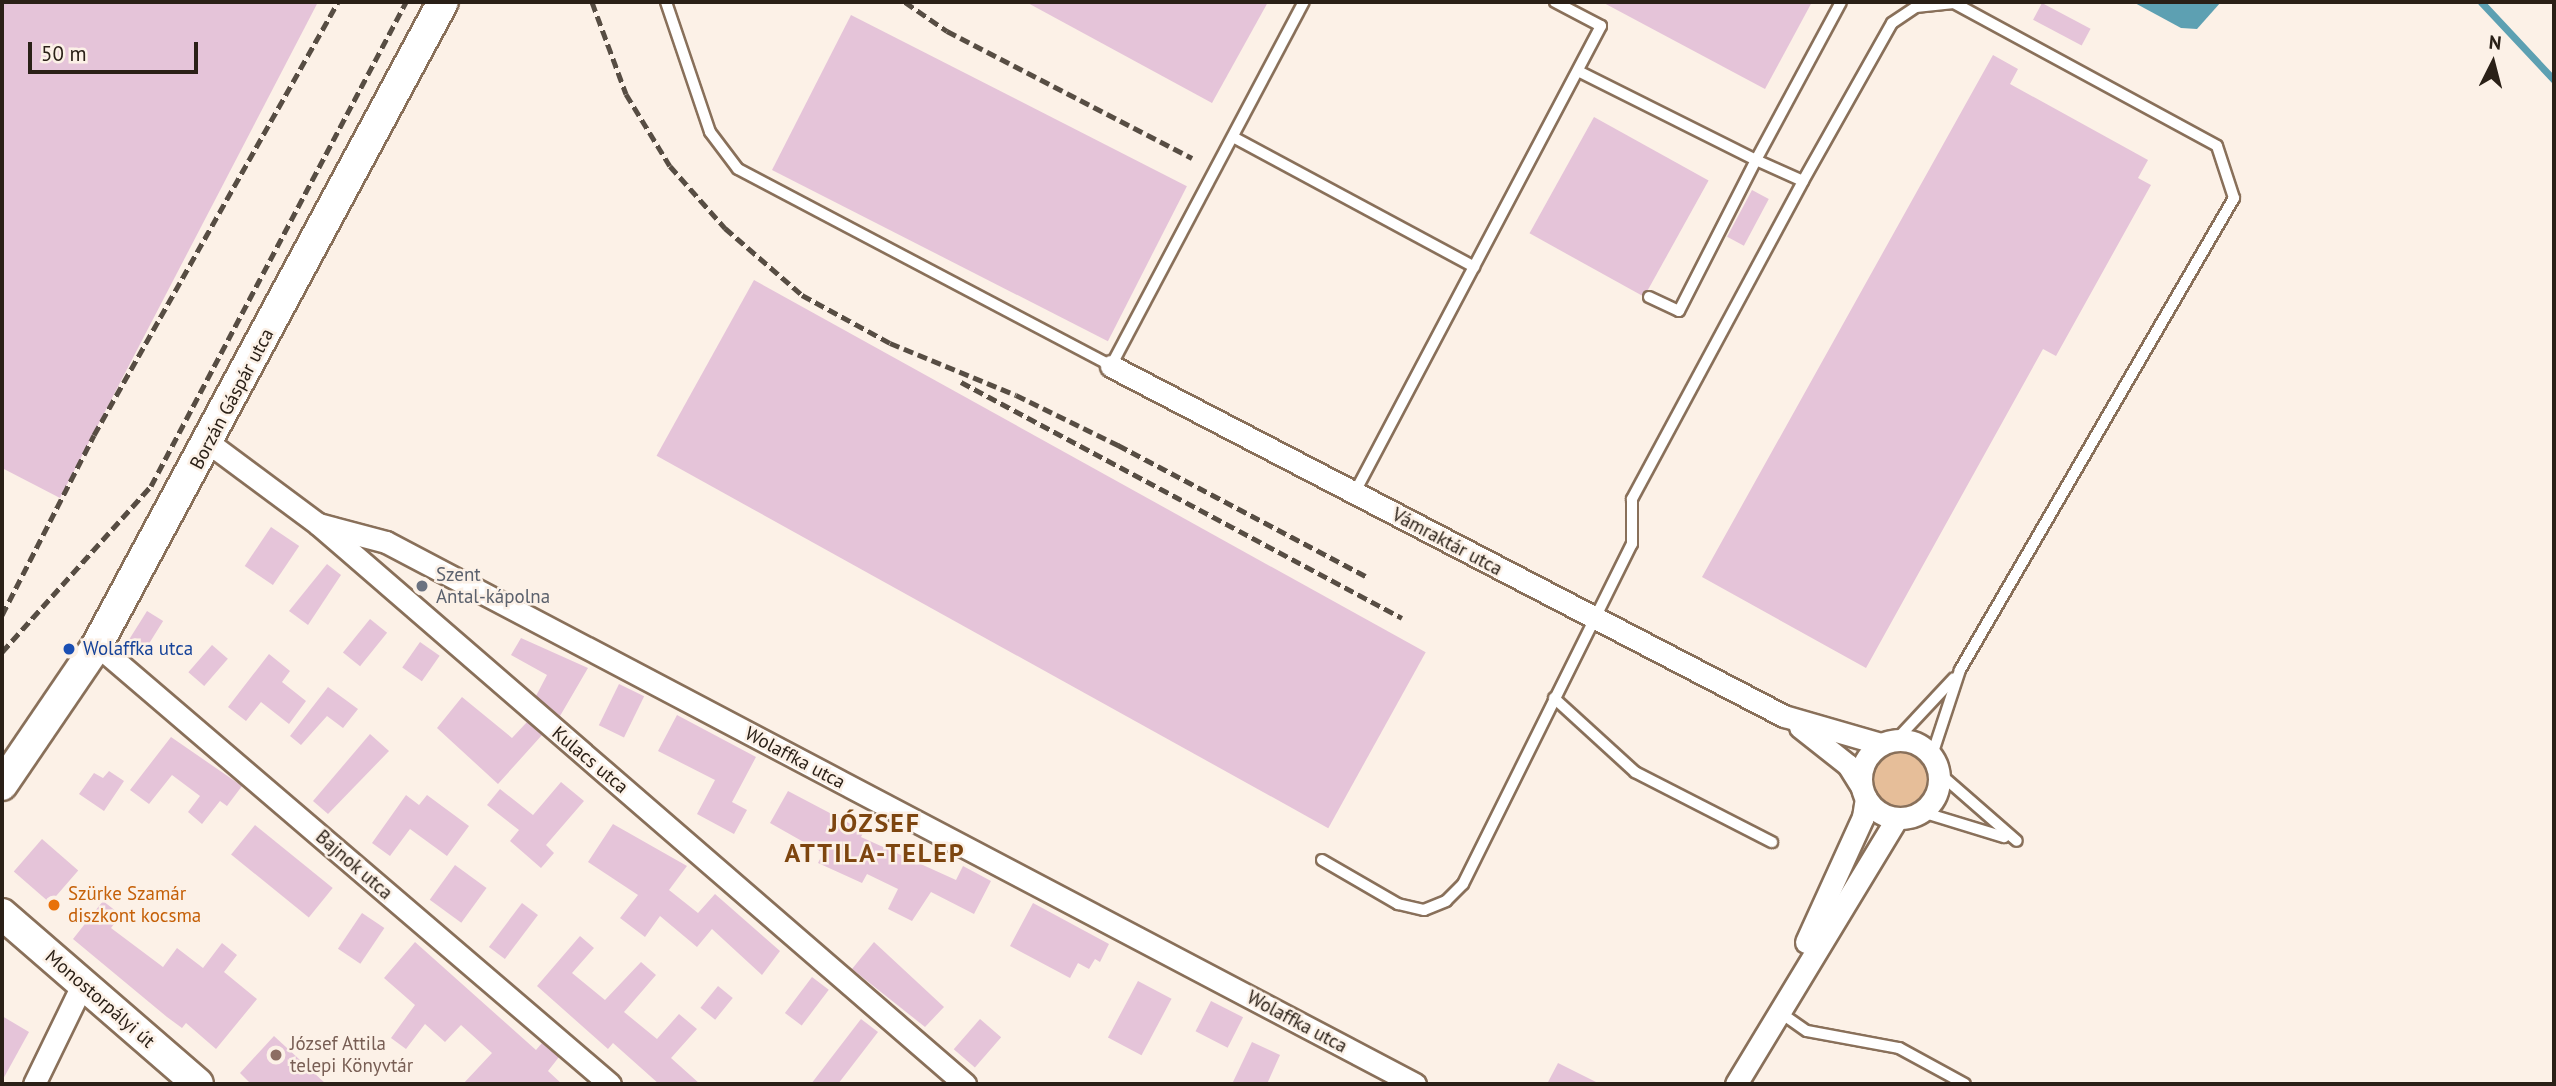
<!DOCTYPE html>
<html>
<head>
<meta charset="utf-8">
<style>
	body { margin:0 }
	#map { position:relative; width:2556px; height:1086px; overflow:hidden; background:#fcf1e7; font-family:"PT Sans",sans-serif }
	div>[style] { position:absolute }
	.green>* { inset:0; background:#e6be99 }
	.round { border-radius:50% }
	.water>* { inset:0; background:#5da0b2 }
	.stream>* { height:7px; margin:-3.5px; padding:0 3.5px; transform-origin:3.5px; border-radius:3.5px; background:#5da0b2 }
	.building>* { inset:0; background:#e5c4d9; transform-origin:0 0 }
	.roads { filter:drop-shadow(2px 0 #89705a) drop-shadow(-2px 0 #89705a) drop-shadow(0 2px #89705a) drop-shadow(0 -2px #89705a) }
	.lane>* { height:10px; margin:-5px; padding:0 5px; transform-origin:5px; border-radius:5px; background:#fff }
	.street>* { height:21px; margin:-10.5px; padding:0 10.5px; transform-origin:10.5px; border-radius:10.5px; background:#fff }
	.street>.ring { margin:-10.5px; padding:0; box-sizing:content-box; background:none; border:21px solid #fff; border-radius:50% }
	.secondary>* { height:30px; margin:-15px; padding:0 15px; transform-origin:15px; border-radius:15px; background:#fff }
	.rail>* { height:5px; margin-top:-2.5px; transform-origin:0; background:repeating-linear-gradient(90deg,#574d43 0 10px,transparent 0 15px) }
	.dots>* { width:19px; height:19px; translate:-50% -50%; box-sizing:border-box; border:4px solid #fcf1e7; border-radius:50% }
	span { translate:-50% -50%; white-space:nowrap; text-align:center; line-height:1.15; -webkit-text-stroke:5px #fcf1e7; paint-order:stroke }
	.street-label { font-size:19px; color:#2a2017 }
	.worship-label { font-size:19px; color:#5b616d }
	.left { translate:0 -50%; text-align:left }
	.transit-label { font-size:19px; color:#164399 }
	.food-label { font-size:19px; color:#c56008 }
	.education-label { font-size:19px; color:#785e54 }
	.district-label { font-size:26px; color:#7d450f; font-weight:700; letter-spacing:2px }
	.frame { position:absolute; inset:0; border:4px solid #2a2017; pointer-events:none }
	.north { position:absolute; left:2458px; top:28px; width:70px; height:70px; -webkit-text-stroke:5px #fcf1e7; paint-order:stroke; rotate:6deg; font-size:19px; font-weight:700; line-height:28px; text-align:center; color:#2a2017 }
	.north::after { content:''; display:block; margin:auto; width:24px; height:32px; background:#2a2017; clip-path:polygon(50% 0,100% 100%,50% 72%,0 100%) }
	.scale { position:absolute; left:28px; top:42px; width:170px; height:32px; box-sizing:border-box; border:4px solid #2a2017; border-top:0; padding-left:9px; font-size:21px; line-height:24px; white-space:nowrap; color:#2a2017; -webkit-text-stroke:5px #fcf1e7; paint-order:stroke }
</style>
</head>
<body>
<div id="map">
	<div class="green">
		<i class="round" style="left:1873px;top:752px;width:54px;height:54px"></i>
	</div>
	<div class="water">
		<i style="clip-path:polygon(2133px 2px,2221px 2px,2197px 29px,2181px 28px)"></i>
	</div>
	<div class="stream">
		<i style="left:2481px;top:2px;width:107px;rotate:46.9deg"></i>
	</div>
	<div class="building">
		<i style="clip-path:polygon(2px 2px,318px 2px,60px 498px,2px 468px)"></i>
		<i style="clip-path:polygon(1026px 2px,1268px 2px,1212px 103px)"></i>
		<i style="clip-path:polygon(1602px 2px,1812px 2px,1765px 89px)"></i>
		<i style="left:2042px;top:3px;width:55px;height:19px;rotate:28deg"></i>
		<i style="left:851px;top:15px;width:377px;height:174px;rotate:27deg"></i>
		<i style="clip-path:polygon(1993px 55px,2018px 69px,2010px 84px,2148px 160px,2138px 178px,2151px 185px,2056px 356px,2043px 349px,1866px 668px,1702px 577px)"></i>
		<i style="left:1594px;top:117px;width:131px;height:133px;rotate:29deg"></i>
		<i style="left:1752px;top:190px;width:19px;height:53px;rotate:28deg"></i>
		<i style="left:754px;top:280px;width:768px;height:201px;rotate:29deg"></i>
		<i style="left:271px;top:527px;width:34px;height:47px;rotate:34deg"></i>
		<i style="clip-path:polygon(327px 564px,341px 575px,308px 625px,289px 611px)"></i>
		<i style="left:147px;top:611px;width:19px;height:42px;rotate:32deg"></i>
		<i style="left:370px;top:619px;width:22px;height:43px;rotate:39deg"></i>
		<i style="clip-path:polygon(521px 638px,588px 668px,560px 716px,536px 696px,547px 675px,511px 655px)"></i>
		<i style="left:420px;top:642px;width:24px;height:31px;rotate:35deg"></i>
		<i style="left:212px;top:645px;width:21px;height:36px;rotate:41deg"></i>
		<i style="clip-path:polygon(269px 654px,290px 671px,282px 682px,306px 701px,289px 724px,261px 702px,246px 721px,228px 707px)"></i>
		<i style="left:619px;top:684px;width:28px;height:46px;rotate:26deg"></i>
		<i style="clip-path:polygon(328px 687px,358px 709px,343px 728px,327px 716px,301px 745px,290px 736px)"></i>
		<i style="clip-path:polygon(462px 697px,512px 738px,527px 722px,542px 735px,498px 784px,437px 728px)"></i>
		<i style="clip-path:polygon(677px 715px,756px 757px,732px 802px,747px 810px,734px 834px,697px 814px,715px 780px,658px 751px)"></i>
		<i style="clip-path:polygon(370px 734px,389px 751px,328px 814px,313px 801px)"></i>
		<i style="clip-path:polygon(171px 737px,242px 786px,227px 806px,220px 801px,202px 824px,188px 812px,200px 796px,172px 775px,149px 804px,130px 790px)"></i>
		<i style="clip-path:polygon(109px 771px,124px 781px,104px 811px,79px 794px,94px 773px,103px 778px)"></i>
		<i style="clip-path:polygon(561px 782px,584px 801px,546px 845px,554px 853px,541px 868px,510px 841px,519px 830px,487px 805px,500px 789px,533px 815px)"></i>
		<i style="clip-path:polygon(788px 791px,864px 831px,861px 837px,956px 880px,963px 866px,991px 881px,974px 914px,931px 892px,912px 921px,888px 909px,898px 889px,867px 874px,862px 883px,818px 863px,823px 853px,770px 823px)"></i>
		<i style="clip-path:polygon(406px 795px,419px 805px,427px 795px,469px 826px,447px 856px,410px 829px,390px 856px,372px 843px)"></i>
		<i style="clip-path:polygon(613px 824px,687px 866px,669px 890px,698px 913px,715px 894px,780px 951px,762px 975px,712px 929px,697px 947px,660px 916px,645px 937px,620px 918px,638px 895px,588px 862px)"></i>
		<i style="left:255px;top:825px;width:100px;height:38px;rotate:39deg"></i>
		<i style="left:42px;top:839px;width:48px;height:43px;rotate:41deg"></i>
		<i style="left:455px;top:865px;width:39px;height:43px;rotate:36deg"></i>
		<i style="clip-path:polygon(103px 901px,121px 915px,111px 928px,163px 967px,177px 948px,203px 968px,222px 943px,237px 955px,224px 972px,257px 999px,216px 1049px,186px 1023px,182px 1028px,167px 1017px,73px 939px)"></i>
		<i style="left:522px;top:903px;width:20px;height:55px;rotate:37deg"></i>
		<i style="clip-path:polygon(1033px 903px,1109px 944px,1100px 962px,1095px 959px,1089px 969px,1078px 963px,1070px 978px,1010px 946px)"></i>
		<i style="left:362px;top:913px;width:27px;height:43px;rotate:34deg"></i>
		<i style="clip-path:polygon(580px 936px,594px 948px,572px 973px,605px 1000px,641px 962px,656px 975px,624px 1012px,657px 1039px,679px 1014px,697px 1029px,671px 1058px,700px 1084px,659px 1084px,613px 1043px,608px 1049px,537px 986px)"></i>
		<i style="clip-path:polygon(415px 942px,536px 1050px,542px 1043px,559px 1057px,548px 1071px,562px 1084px,463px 1084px,492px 1053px,461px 1025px,445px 1042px,425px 1024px,406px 1049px,391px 1038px,415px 1005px,384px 978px)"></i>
		<i style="clip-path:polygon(874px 942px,944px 1007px,925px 1027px,852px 969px)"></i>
		<i style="left:812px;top:977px;width:21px;height:45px;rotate:37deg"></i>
		<i style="left:1138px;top:981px;width:38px;height:64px;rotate:28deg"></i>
		<i style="left:718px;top:986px;width:19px;height:28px;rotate:39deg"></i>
		<i style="left:1211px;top:1001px;width:36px;height:34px;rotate:27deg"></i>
		<i style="clip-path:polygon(2px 1016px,29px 1032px,2px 1081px)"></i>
		<i style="clip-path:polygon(861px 1019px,878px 1032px,838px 1084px,811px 1084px)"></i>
		<i style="left:980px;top:1019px;width:28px;height:40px;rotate:41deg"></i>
		<i style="clip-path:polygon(274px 1036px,326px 1084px,251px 1084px,240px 1073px)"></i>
		<i style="clip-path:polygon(1252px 1042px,1280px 1055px,1267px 1084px,1232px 1084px)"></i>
		<i style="clip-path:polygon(1558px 1063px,1600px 1084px,1547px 1084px)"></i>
	</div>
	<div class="roads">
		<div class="lane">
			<i style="left:666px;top:2px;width:137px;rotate:71.3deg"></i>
			<i style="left:710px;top:132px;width:46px;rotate:52.9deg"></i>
			<i style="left:738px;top:169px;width:422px;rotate:27.8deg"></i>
			<i style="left:1111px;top:366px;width:412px;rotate:-62.1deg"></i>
			<i style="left:1578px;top:71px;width:199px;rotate:26.6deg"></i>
			<i style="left:1756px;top:160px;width:179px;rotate:-61.7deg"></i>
			<i style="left:1233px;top:137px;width:274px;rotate:28.3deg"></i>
			<i style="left:1649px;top:297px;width:33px;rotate:25deg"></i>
			<i style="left:1679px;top:311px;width:169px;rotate:-63deg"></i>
			<i style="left:1756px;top:160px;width:51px;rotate:24.1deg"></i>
			<i style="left:1355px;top:492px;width:527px;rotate:-62.17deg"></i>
			<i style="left:1601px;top:26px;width:52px;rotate:-152.4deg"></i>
			<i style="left:1554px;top:698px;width:110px;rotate:42.4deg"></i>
			<i style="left:1635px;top:772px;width:154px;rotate:27.1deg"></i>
			<i style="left:1897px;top:739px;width:83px;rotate:-46.9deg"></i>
			<i style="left:1939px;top:773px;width:103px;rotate:41.1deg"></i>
			<i style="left:1922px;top:812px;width:86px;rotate:17deg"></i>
			<i style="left:1322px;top:860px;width:88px;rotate:30.1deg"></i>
			<i style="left:1398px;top:904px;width:27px;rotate:13deg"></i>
			<i style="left:1424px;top:910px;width:24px;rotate:-22deg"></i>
			<i style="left:1446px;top:901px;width:24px;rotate:-45deg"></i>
			<i style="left:1463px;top:884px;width:380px;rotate:-63.6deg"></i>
			<i style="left:1632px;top:544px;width:45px;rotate:-90deg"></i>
			<i style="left:1632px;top:499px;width:361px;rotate:-61.7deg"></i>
			<i style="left:1803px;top:181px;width:181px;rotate:-60.6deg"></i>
			<i style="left:1892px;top:23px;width:29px;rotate:-34deg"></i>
			<i style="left:1916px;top:7px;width:38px;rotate:-6deg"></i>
			<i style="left:1954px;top:3px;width:299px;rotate:28.5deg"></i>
			<i style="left:2217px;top:146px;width:55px;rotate:71.9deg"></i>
			<i style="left:2234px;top:198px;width:546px;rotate:120.14deg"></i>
			<i style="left:1960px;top:670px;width:89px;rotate:108.2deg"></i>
			<i style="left:1778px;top:1011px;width:35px;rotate:35deg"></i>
			<i style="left:1807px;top:1031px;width:94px;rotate:10.5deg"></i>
			<i style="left:1899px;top:1048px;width:75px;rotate:28.6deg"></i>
		</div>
		<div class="street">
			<i style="left:1111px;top:366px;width:759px;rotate:27.48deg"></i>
			<i style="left:1784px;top:716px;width:101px;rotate:16.1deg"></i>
			<i style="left:209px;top:443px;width:136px;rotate:36.6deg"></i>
			<i style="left:318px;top:524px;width:856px;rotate:40.88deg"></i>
			<i style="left:318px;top:524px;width:70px;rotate:14.8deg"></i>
			<i style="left:386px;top:542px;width:1163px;rotate:27.78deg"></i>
			<i style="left:97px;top:645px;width:675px;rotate:40.56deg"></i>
			<i style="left:1800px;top:727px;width:61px;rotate:38.4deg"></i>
			<i style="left:1848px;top:765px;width:25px;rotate:58deg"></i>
			<i class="ring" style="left:1861px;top:740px;width:57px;height:57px"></i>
			<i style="left:1806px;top:942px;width:137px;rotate:-65.5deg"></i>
			<i style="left:1863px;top:817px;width:19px;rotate:-81deg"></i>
			<i style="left:34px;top:1084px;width:110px;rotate:-64.1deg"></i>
			<i style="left:1736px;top:1084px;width:311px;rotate:-58.8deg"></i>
		</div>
		<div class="secondary">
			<i style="left:2px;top:785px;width:169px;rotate:-55.8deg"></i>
			<i style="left:97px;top:645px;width:730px;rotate:-61.72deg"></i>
			<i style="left:2px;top:914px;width:259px;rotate:40.9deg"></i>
		</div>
	</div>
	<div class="rail">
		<i style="left:592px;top:2px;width:98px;rotate:69.7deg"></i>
		<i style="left:626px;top:94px;width:84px;rotate:58.6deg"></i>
		<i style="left:670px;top:166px;width:83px;rotate:48.4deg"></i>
		<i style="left:725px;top:228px;width:102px;rotate:41deg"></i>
		<i style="left:802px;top:295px;width:100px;rotate:28.6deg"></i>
		<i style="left:890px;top:343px;width:136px;rotate:22.4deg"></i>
		<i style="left:1016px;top:395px;width:114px;rotate:26.1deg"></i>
		<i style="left:1118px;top:445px;width:280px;rotate:27.9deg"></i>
		<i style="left:905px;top:2px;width:51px;rotate:34.6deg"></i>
		<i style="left:947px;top:31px;width:276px;rotate:27.4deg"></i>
		<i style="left:961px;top:382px;width:500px;rotate:28.15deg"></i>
		<i style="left:2px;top:615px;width:202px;rotate:-62.9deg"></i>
		<i style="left:94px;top:435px;width:497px;rotate:-60.6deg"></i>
		<i style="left:2px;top:652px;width:223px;rotate:-48.1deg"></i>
		<i style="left:151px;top:486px;width:547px;rotate:-62.22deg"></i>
	</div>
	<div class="dots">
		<i style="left:422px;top:586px;background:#6b7280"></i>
		<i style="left:69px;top:649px;background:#1a4fb4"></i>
		<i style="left:54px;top:905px;background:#e8710a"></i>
		<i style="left:276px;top:1055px;background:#8d6e63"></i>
	</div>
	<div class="street-label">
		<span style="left:232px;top:399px;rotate:-62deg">Borzán Gáspár utca</span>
		<span style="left:1447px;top:542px;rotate:28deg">Vámraktár utca</span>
		<span style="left:795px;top:758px;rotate:28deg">Wolaffka utca</span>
		<span style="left:590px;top:760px;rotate:40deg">Kulacs utca</span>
		<span style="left:354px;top:865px;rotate:41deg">Bajnok utca</span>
		<span style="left:100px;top:999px;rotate:41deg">Monostorpályi út</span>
		<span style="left:1297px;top:1022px;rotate:28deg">Wolaffka utca</span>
	</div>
	<div class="worship-label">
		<span class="left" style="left:436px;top:586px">Szent<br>Antal-kápolna</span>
	</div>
	<div class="transit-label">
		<span class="left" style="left:83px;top:649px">Wolaffka utca</span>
	</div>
	<div class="food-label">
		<span class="left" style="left:68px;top:905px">Szürke Szamár<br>diszkont kocsma</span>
	</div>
	<div class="education-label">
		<span class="left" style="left:290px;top:1055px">József Attila<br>telepi Könyvtár</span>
	</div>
	<div class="district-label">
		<span style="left:875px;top:838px">JÓZSEF<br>ATTILA-TELEP</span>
	</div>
	<div class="frame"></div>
	<div class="north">N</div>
	<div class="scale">50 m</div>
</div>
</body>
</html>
